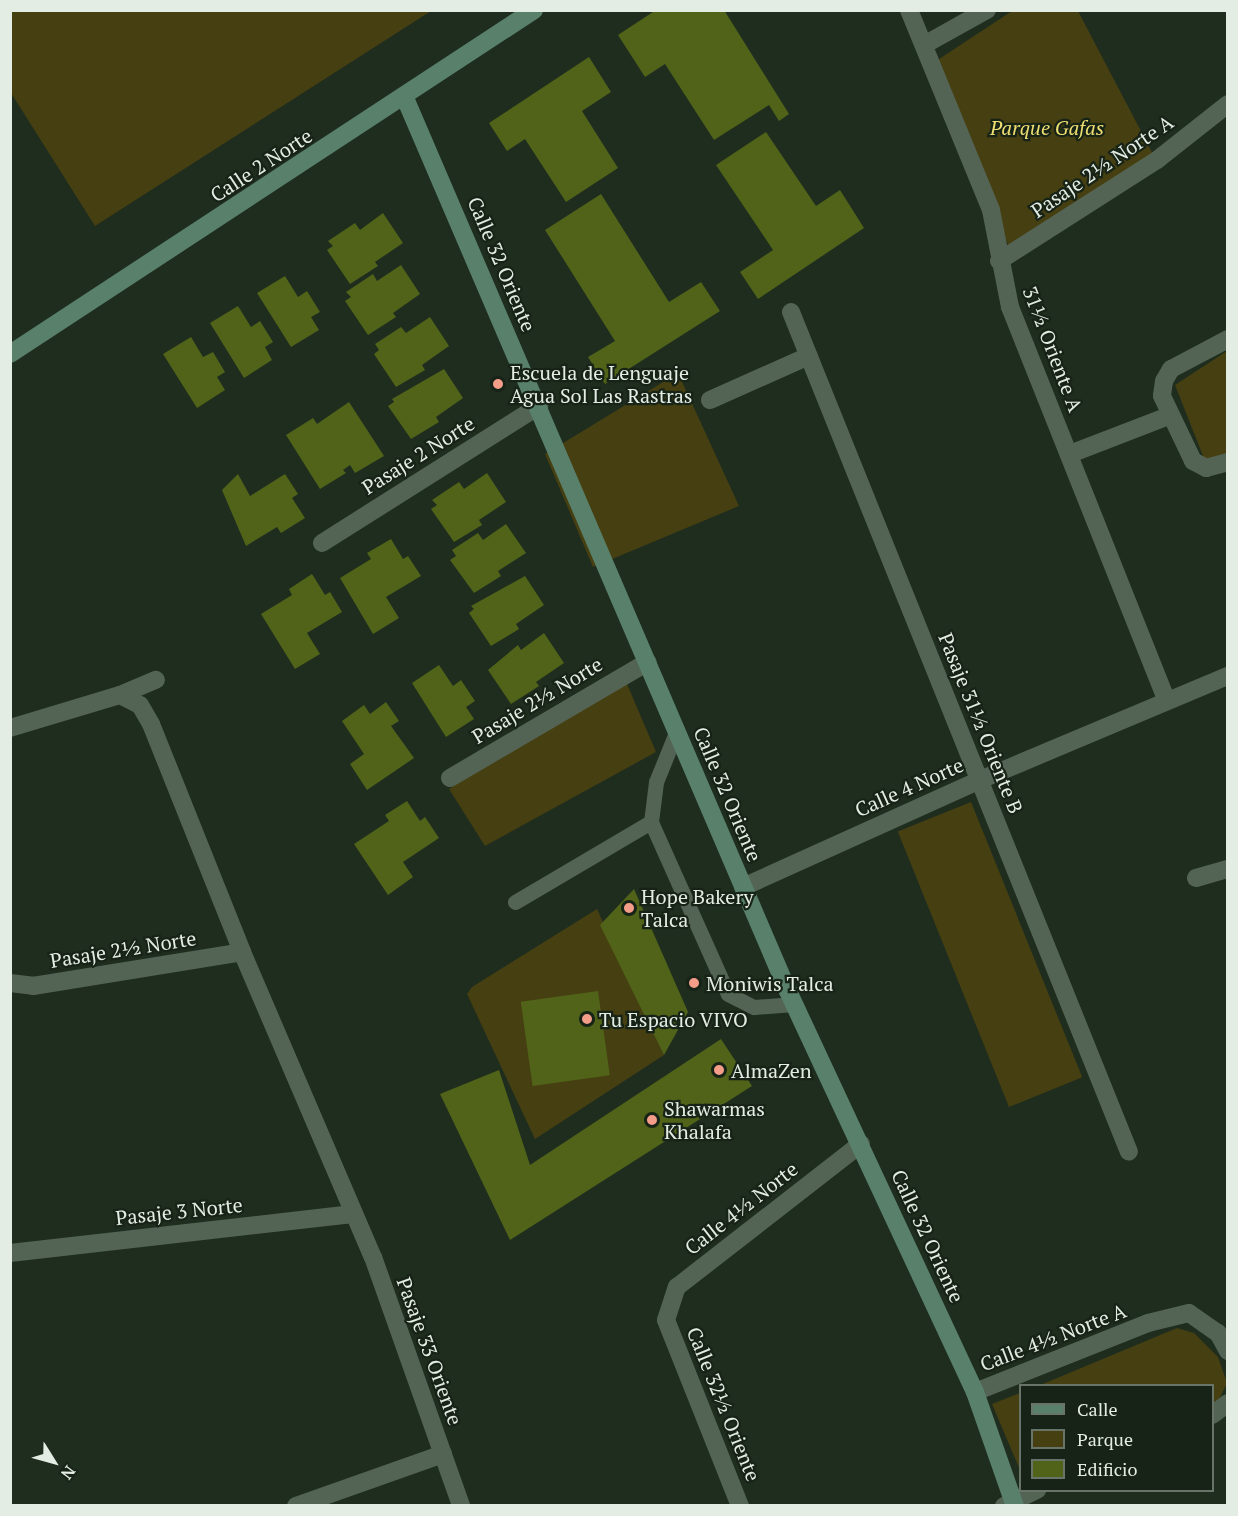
<!DOCTYPE html>
<html>
<head>
<meta charset="utf-8">
<style>
	body { margin:0 }
	#map { position:relative; width:1238px; height:1516px; overflow:hidden; background:#1f2d1f; font-family:"PT Serif",serif }
	div>[style] { position:absolute }
	.green>* { inset:0; background:#463f11; transform-origin:0 0 }
	.building>* { inset:0; background:#506318; transform-origin:0 0 }
	.lane>* { height:15px; margin:-7.5px; padding:0 7.5px; transform-origin:7.5px; border-radius:7.5px; background:#546454 }
	.street>* { height:18px; margin:-9px; padding:0 9px; transform-origin:9px; border-radius:9px; background:#546454 }
	.secondary>* { height:18px; margin:-9px; padding:0 9px; transform-origin:9px; border-radius:9px; background:#58806a }
	.dots>* { width:16px; height:16px; translate:-50% -50%; box-sizing:border-box; border:3px solid #162316; border-radius:50% }
	span { translate:-50% -50%; white-space:nowrap; text-align:center; line-height:1.15; -webkit-text-stroke:4.5px #162316; paint-order:stroke }
	.park-label { font-size:20px; color:#eedd71; font-style:italic }
	.street-label { font-size:20px; color:#e4ede4 }
	.poi-label { font-size:20px; color:#e4ede4 }
	.left { translate:0 -50%; text-align:left }
	.frame { position:absolute; inset:0; border:12px solid #e4ede4; pointer-events:none }
	.legend { position:absolute; left:1019px; top:1384px; width:195px; height:108px; box-sizing:border-box; background:#162316; border:2px solid #687468; margin:0; padding:8px 10px; list-style:none; font-size:18px; color:#e4ede4 }
	.legend li { display:flex; align-items:center; gap:12px; height:30px }
	.legend b { width:30px; border:2px solid #687468 }
	.north { position:absolute; left:24px; top:1432px; width:60px; height:60px; -webkit-text-stroke:4px #162316; paint-order:stroke; rotate:127deg; font-size:16px; font-weight:700; line-height:24px; text-align:center; color:#e4ede4 }
	.north::after { content:''; display:block; margin:auto; width:21px; height:27px; background:#e4ede4; clip-path:polygon(50% 0,100% 100%,50% 72%,0 100%) }
</style>
</head>
<body>
<div id="map">
	<div class="green">
		<i style="clip-path:polygon(11px 10px,431px 10px,431px 11px,95px 226px,11px 93px)"></i>
		<i style="clip-path:polygon(1012px 11px,1078px 11px,1154px 156px,1011px 252px,933px 63px)"></i>
		<i style="clip-path:polygon(1227px 351px,1227px 453px,1207px 466px,1175px 385px)"></i>
		<i style="clip-path:polygon(678px 373px,739px 506px,593px 567px,545px 454px)"></i>
		<i style="clip-path:polygon(624px 677px,656px 752px,485px 846px,449px 789px)"></i>
		<i style="left:971px;top:802px;width:297px;height:79px;rotate:68deg"></i>
		<i style="clip-path:polygon(597px 909px,664px 1055px,535px 1139px,467px 994px,472px 987px)"></i>
		<i style="clip-path:polygon(1177px 1328px,1194px 1333px,1218px 1357px,1227px 1383px,1213px 1412px,1212px 1386px,1038px 1386px)"></i>
		<i style="clip-path:polygon(1020px 1393px,1020px 1470px,992px 1404px)"></i>
	</div>
	<div class="building">
		<i style="clip-path:polygon(656px 10px,724px 10px,789px 114px,779px 121px,769px 105px,714px 140px,665px 64px,645px 77px,618px 35px)"></i>
		<i style="clip-path:polygon(589px 57px,611px 92px,582px 111px,618px 168px,566px 202px,525px 139px,507px 151px,489px 123px)"></i>
		<i style="clip-path:polygon(766px 132px,816px 206px,840px 190px,864px 228px,758px 299px,740px 272px,773px 250px,716px 165px)"></i>
		<i style="clip-path:polygon(601px 194px,669px 302px,701px 282px,720px 311px,605px 384px,588px 357px,615px 341px,545px 230px)"></i>
		<i style="clip-path:polygon(383px 213px,403px 243px,375px 262px,378px 266px,350px 284px,327px 250px,333px 246px,328px 241px,355px 223px,360px 230px)"></i>
		<i style="clip-path:polygon(401px 265px,420px 294px,393px 313px,396px 317px,368px 335px,345px 301px,351px 297px,346px 292px,373px 274px,377px 281px)"></i>
		<i style="clip-path:polygon(285px 276px,298px 297px,307px 291px,320px 312px,311px 317px,319px 330px,291px 347px,257px 293px)"></i>
		<i style="clip-path:polygon(238px 306px,251px 327px,260px 321px,273px 342px,265px 347px,272px 360px,244px 378px,210px 323px)"></i>
		<i style="clip-path:polygon(430px 317px,449px 346px,422px 365px,425px 370px,396px 387px,374px 354px,379px 350px,375px 344px,401px 327px,406px 333px)"></i>
		<i style="clip-path:polygon(191px 337px,203px 357px,213px 352px,225px 372px,217px 377px,225px 390px,197px 408px,163px 354px)"></i>
		<i style="clip-path:polygon(444px 369px,463px 398px,436px 417px,439px 422px,411px 439px,388px 406px,394px 402px,392px 399px)"></i>
		<i style="clip-path:polygon(349px 402px,384px 456px,355px 473px,350px 465px,343px 470px,346px 473px,320px 489px,286px 435px,313px 418px,317px 424px)"></i>
		<i style="clip-path:polygon(487px 473px,506px 502px,479px 520px,482px 525px,454px 542px,431px 509px,437px 505px,432px 500px,459px 482px,464px 489px)"></i>
		<i style="clip-path:polygon(238px 474px,250px 496px,285px 474px,298px 494px,292px 498px,305px 518px,281px 533px,277px 527px,246px 546px,222px 490px)"></i>
		<i style="clip-path:polygon(506px 524px,526px 553px,498px 571px,501px 576px,474px 593px,450px 560px,456px 556px,452px 550px,478px 533px,483px 540px)"></i>
		<i style="clip-path:polygon(391px 539px,403px 559px,408px 556px,421px 576px,386px 597px,399px 618px,373px 634px,340px 578px,371px 559px,367px 553px)"></i>
		<i style="clip-path:polygon(312px 574px,325px 595px,330px 592px,342px 612px,307px 633px,320px 654px,295px 669px,261px 614px,292px 595px,289px 589px)"></i>
		<i style="clip-path:polygon(525px 576px,544px 605px,516px 624px,519px 629px,491px 646px,469px 613px,474px 609px,471px 606px)"></i>
		<i style="clip-path:polygon(544px 633px,564px 663px,536px 682px,539px 686px,511px 704px,488px 670px,518px 645px,521px 650px)"></i>
		<i style="clip-path:polygon(439px 665px,453px 686px,461px 680px,475px 701px,466px 707px,474px 719px,446px 737px,412px 683px)"></i>
		<i style="clip-path:polygon(386px 702px,399px 721px,391px 726px,414px 758px,367px 790px,350px 764px,364px 754px,342px 721px,364px 705px,370px 714px)"></i>
		<i style="clip-path:polygon(407px 801px,420px 821px,425px 817px,439px 838px,403px 862px,413px 877px,388px 895px,354px 844px,389px 821px,385px 815px)"></i>
		<i style="clip-path:polygon(634px 889px,688px 1012px,664px 1055px,600px 925px)"></i>
		<i style="left:598px;top:991px;width:85px;height:78px;rotate:82deg"></i>
		<i style="clip-path:polygon(721px 1039px,752px 1086px,510px 1240px,440px 1094px,499px 1070px,530px 1165px)"></i>
	</div>
	<div class="lane">
		<i style="left:677px;top:730px;width:56px;rotate:112deg"></i>
		<i style="left:656px;top:782px;width:40px;rotate:97.1deg"></i>
		<i style="left:651px;top:822px;width:188px;rotate:65.9deg"></i>
		<i style="left:728px;top:994px;width:29px;rotate:27deg"></i>
		<i style="left:754px;top:1007px;width:40px;rotate:-4.3deg"></i>
		<i style="left:515px;top:902px;width:158px;rotate:-30.5deg"></i>
	</div>
	<div class="street">
		<i style="left:909px;top:10px;width:216px;rotate:67.7deg"></i>
		<i style="left:991px;top:210px;width:99px;rotate:78.9deg"></i>
		<i style="left:1010px;top:307px;width:424px;rotate:68.3deg"></i>
		<i style="left:924px;top:45px;width:72px;rotate:-29.1deg"></i>
		<i style="left:999px;top:261px;width:188px;rotate:-32.6deg"></i>
		<i style="left:1157px;top:160px;width:90px;rotate:-38.3deg"></i>
		<i style="left:791px;top:312px;width:905px;rotate:68.08deg"></i>
		<i style="left:1228px;top:339px;width:64px;rotate:152.2deg"></i>
		<i style="left:1171px;top:369px;width:14px;rotate:120deg"></i>
		<i style="left:1164px;top:381px;width:15px;rotate:98deg"></i>
		<i style="left:1162px;top:396px;width:72px;rotate:64.5deg"></i>
		<i style="left:1193px;top:461px;width:15px;rotate:28deg"></i>
		<i style="left:1206px;top:468px;width:23px;rotate:-15deg"></i>
		<i style="left:710px;top:400px;width:108px;rotate:-24deg"></i>
		<i style="left:1070px;top:454px;width:108px;rotate:-21.1deg"></i>
		<i style="left:322px;top:543px;width:257px;rotate:-32.3deg"></i>
		<i style="left:120px;top:695px;width:22px;rotate:27deg"></i>
		<i style="left:140px;top:705px;width:22px;rotate:60deg"></i>
		<i style="left:151px;top:724px;width:245px;rotate:68.2deg"></i>
		<i style="left:242px;top:952px;width:332px;rotate:66.8deg"></i>
		<i style="left:373px;top:1257px;width:264px;rotate:70.5deg"></i>
		<i style="left:10px;top:728px;width:115px;rotate:-16.7deg"></i>
		<i style="left:120px;top:695px;width:39px;rotate:-23deg"></i>
		<i style="left:450px;top:778px;width:229px;rotate:-30.4deg"></i>
		<i style="left:1196px;top:878px;width:33px;rotate:-16deg"></i>
		<i style="left:743px;top:887px;width:260px;rotate:-24.3deg"></i>
		<i style="left:980px;top:780px;width:269px;rotate:-22.8deg"></i>
		<i style="left:10px;top:983px;width:23px;rotate:7deg"></i>
		<i style="left:33px;top:986px;width:212px;rotate:-9.2deg"></i>
		<i style="left:10px;top:1253px;width:345px;rotate:-6.5deg"></i>
		<i style="left:975px;top:1392px;width:186px;rotate:-21.7deg"></i>
		<i style="left:1148px;top:1323px;width:42px;rotate:-13.7deg"></i>
		<i style="left:1189px;top:1313px;width:35px;rotate:35deg"></i>
		<i style="left:1218px;top:1333px;width:21px;rotate:61deg"></i>
		<i style="left:1212px;top:1415px;width:20px;rotate:-37deg"></i>
		<i style="left:296px;top:1506px;width:156px;rotate:-19.5deg"></i>
		<i style="left:740px;top:1506px;width:200px;rotate:-111.7deg"></i>
		<i style="left:666px;top:1320px;width:35px;rotate:-72deg"></i>
		<i style="left:677px;top:1287px;width:233px;rotate:-37.9deg"></i>
		<i style="left:1004px;top:1506px;width:37px;rotate:-26deg"></i>
	</div>
	<div class="secondary">
		<i style="left:405px;top:98px;width:972px;rotate:66.79deg"></i>
		<i style="left:788px;top:991px;width:442px;rotate:65deg"></i>
		<i style="left:975px;top:1392px;width:121px;rotate:70.7deg"></i>
		<i style="left:10px;top:354px;width:627px;rotate:-33.28deg"></i>
	</div>
	<div class="dots">
		<i style="left:498px;top:384px;background:#f49e89"></i>
		<i style="left:629px;top:908px;background:#f49e89"></i>
		<i style="left:694px;top:983px;background:#f49e89"></i>
		<i style="left:587px;top:1019px;background:#f49e89"></i>
		<i style="left:719px;top:1070px;background:#f49e89"></i>
		<i style="left:652px;top:1120px;background:#f49e89"></i>
	</div>
	<div class="park-label">
		<span style="left:1047px;top:127px">Parque Gafas</span>
	</div>
	<div class="street-label">
		<span style="left:261px;top:165px;rotate:-33deg">Calle 2 Norte</span>
		<span style="left:1102px;top:166px;rotate:-34deg">Pasaje 2½ Norte A</span>
		<span style="left:502px;top:264px;rotate:67deg">Calle 32 Oriente</span>
		<span style="left:1053px;top:349px;rotate:69deg">31½ Oriente A</span>
		<span style="left:418px;top:455px;rotate:-32deg">Pasaje 2 Norte</span>
		<span style="left:537px;top:700px;rotate:-31deg">Pasaje 2½ Norte</span>
		<span style="left:981px;top:723px;rotate:68deg">Pasaje 31½ Oriente B</span>
		<span style="left:909px;top:787px;rotate:-24deg">Calle 4 Norte</span>
		<span style="left:728px;top:794px;rotate:67deg">Calle 32 Oriente</span>
		<span style="left:123px;top:949px;rotate:-9deg">Pasaje 2½ Norte</span>
		<span style="left:741px;top:1208px;rotate:-38deg">Calle 4½ Norte</span>
		<span style="left:179px;top:1211px;rotate:-6deg">Pasaje 3 Norte</span>
		<span style="left:928px;top:1236px;rotate:65deg">Calle 32 Oriente</span>
		<span style="left:1053px;top:1337px;rotate:-21deg">Calle 4½ Norte A</span>
		<span style="left:430px;top:1351px;rotate:70deg">Pasaje 33 Oriente</span>
		<span style="left:724px;top:1404px;rotate:68deg">Calle 32½ Oriente</span>
	</div>
	<div class="poi-label">
		<span class="left" style="left:510px;top:384px">Escuela de Lenguaje<br>Agua Sol Las Rastras</span>
		<span class="left" style="left:641px;top:908px">Hope Bakery<br>Talca</span>
		<span class="left" style="left:706px;top:983px">Moniwis Talca</span>
		<span class="left" style="left:599px;top:1019px">Tu Espacio VIVO</span>
		<span class="left" style="left:731px;top:1070px">AlmaZen</span>
		<span class="left" style="left:664px;top:1120px">Shawarmas<br>Khalafa</span>
	</div>
	<div class="frame"></div>
	<ul class="legend">
	<li><b style="height:8px;background:#58806a"></b>Calle</li>
	<li><b style="height:16px;background:#463f11"></b>Parque</li>
	<li><b style="height:16px;background:#506318"></b>Edificio</li>
	</ul>
	<div class="north">N</div>
</div>
</body>
</html>
